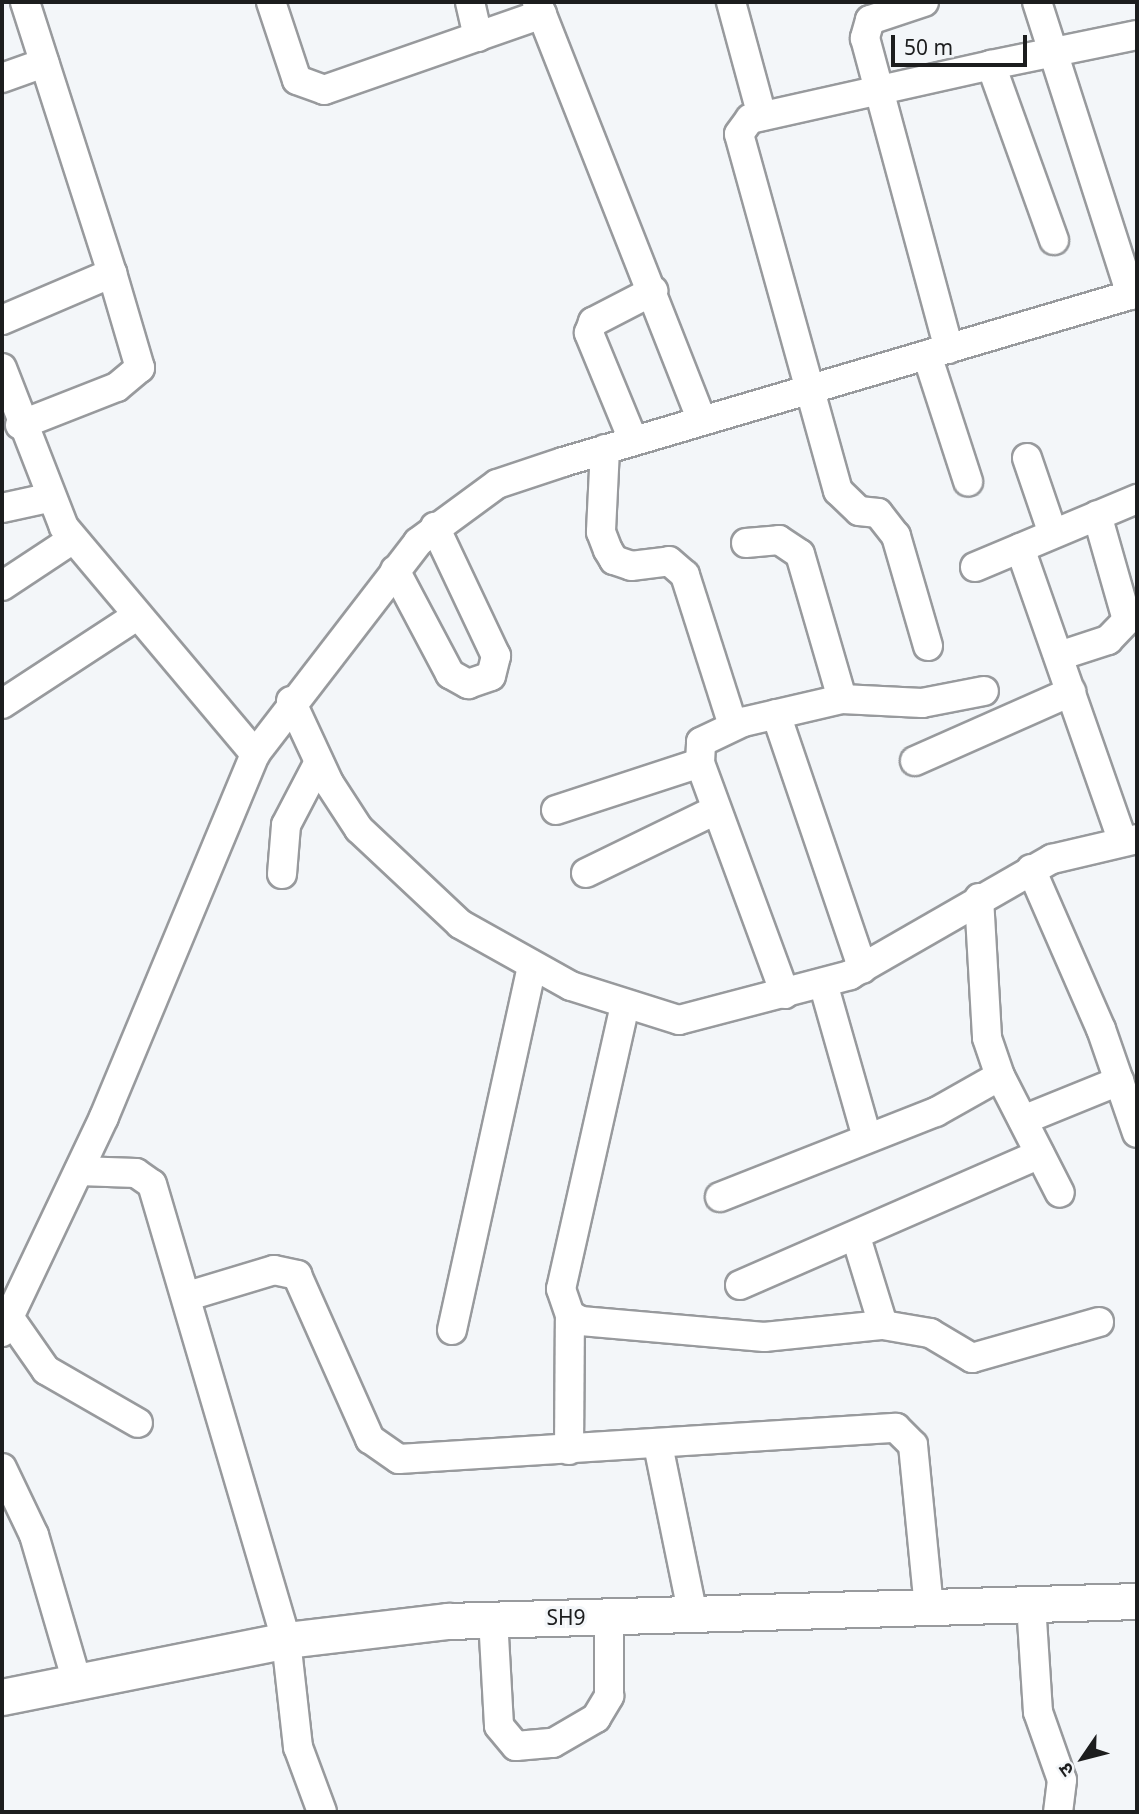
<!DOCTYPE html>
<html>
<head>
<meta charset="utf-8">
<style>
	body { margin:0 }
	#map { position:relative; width:1139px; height:1814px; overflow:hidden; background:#f3f6f9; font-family:"Noto Sans","Noto Sans Devanagari",sans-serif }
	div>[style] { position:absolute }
	.roads { filter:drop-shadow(2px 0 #989a9d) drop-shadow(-2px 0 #989a9d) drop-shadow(0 2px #989a9d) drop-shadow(0 -2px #989a9d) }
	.minor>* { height:28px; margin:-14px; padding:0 14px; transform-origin:14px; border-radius:14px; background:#fff }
	.major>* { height:35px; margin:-17.5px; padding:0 17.5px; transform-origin:17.5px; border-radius:17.5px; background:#fff }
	span { translate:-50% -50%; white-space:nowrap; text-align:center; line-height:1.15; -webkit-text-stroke:6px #f3f6f9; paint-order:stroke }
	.street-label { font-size:21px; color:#1c1d1e }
	.frame { position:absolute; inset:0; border:4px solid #1c1d1e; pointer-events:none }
	.north { position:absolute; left:1048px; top:1723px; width:70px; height:70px; -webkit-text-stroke:5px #f3f6f9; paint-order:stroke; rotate:235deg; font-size:19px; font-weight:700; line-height:28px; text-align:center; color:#1c1d1e }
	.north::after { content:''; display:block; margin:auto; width:24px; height:32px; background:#1c1d1e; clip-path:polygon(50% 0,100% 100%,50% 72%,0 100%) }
	.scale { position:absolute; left:891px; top:35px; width:136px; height:32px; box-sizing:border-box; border:4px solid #1c1d1e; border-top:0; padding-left:9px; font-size:21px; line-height:24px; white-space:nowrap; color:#1c1d1e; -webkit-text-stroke:5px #f3f6f9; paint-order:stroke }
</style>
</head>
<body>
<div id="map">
	<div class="roads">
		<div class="minor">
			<i style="left:271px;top:2px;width:82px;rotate:71.6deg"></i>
			<i style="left:297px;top:80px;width:29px;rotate:20deg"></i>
			<i style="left:324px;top:90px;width:231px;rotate:-19.2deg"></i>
			<i style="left:470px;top:2px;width:36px;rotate:77deg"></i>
			<i style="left:537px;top:2px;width:448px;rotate:68.5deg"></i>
			<i style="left:731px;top:2px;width:118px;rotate:74.8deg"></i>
			<i style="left:924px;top:2px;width:57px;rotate:161.6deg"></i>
			<i style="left:870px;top:20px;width:19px;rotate:106deg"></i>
			<i style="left:865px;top:38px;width:322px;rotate:74.9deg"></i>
			<i style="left:1037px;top:2px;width:308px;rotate:72.2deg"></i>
			<i style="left:991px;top:65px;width:149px;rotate:-11.6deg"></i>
			<i style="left:2px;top:78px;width:45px;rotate:-19.7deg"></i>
			<i style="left:2px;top:320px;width:120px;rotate:-23.1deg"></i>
			<i style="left:112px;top:273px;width:285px;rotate:-107.8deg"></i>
			<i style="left:927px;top:355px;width:133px;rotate:72deg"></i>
			<i style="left:2px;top:368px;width:171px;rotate:68.7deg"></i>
			<i style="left:64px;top:527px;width:297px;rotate:49.9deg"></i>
			<i style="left:20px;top:425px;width:104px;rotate:-21.4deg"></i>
			<i style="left:117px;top:387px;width:30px;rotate:-40deg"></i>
			<i style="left:140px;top:368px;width:99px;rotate:-106.4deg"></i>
			<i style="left:633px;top:440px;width:116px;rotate:-112.4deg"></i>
			<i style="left:589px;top:333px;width:12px;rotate:-70deg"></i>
			<i style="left:593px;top:322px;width:68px;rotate:-27.3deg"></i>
			<i style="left:605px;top:449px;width:83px;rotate:92.8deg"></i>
			<i style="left:601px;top:532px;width:19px;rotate:69deg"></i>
			<i style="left:608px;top:550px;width:12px;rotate:59deg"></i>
			<i style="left:614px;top:560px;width:18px;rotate:19deg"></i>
			<i style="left:631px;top:566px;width:38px;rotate:-7deg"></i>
			<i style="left:669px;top:561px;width:21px;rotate:41deg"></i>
			<i style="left:685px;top:575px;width:157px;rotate:72.3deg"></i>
			<i style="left:1027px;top:458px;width:80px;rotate:71.1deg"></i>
			<i style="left:2px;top:508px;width:47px;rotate:-12.3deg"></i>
			<i style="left:746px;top:543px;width:33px;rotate:-5deg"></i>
			<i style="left:779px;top:540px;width:25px;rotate:34deg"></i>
			<i style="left:800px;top:554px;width:151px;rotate:73.8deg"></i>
			<i style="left:1020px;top:548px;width:309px;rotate:70.7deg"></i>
			<i style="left:975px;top:567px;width:176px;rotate:-22.8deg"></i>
			<i style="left:395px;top:570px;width:118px;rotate:62.1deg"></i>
			<i style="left:450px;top:674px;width:21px;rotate:29deg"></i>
			<i style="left:468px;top:684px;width:24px;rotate:-19deg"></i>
			<i style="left:491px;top:676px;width:21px;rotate:-76deg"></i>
			<i style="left:496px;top:656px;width:143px;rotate:-115.3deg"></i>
			<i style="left:2px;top:586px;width:85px;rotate:-33.5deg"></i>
			<i style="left:928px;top:646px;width:115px;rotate:-106.2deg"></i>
			<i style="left:896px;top:536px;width:29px;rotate:-128deg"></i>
			<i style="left:878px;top:513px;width:19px;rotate:-174deg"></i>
			<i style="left:859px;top:511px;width:29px;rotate:-136deg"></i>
			<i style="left:838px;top:491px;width:370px;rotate:-105.5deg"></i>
			<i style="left:739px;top:134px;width:19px;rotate:-54deg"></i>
			<i style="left:750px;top:119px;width:247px;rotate:-12.6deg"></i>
			<i style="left:991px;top:65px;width:186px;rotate:70.2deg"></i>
			<i style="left:1059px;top:656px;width:52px;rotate:-18.1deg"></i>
			<i style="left:1108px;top:640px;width:28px;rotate:-46deg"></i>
			<i style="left:1127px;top:620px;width:109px;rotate:-105.9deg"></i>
			<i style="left:291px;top:701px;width:90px;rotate:65.1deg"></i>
			<i style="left:329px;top:783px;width:55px;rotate:56.9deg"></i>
			<i style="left:359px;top:829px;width:139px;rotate:43.2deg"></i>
			<i style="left:460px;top:924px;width:127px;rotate:29.2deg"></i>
			<i style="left:571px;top:986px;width:113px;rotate:17.5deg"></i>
			<i style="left:679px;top:1020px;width:177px;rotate:-14.7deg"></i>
			<i style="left:850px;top:975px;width:233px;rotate:-29.9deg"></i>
			<i style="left:1052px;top:859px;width:87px;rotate:-13.2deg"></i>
			<i style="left:2px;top:704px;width:159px;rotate:-33.2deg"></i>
			<i style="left:776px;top:714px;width:269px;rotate:71.2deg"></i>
			<i style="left:915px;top:761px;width:171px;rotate:-23.9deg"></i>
			<i style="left:556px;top:810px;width:151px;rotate:-18.1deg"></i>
			<i style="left:1031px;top:869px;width:175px;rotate:66.4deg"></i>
			<i style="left:1101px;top:1029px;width:110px;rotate:70.9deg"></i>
			<i style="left:586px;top:873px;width:144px;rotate:-25.9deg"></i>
			<i style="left:282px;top:874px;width:49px;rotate:-85.3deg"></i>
			<i style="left:286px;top:825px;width:71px;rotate:-62.4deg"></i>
			<i style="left:979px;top:898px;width:140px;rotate:86.7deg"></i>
			<i style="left:987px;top:1038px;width:40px;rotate:71.1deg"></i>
			<i style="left:1000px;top:1076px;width:131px;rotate:62.9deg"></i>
			<i style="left:823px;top:983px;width:160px;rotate:74.1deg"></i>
			<i style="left:785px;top:994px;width:246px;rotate:-110.2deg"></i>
			<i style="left:700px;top:763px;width:21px;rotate:-87deg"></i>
			<i style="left:701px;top:742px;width:47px;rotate:-25.5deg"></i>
			<i style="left:743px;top:722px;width:102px;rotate:-13.1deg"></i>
			<i style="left:842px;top:699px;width:80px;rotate:2.9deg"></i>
			<i style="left:922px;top:703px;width:63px;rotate:-11deg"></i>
			<i style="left:625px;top:1005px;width:291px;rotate:102.7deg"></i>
			<i style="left:561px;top:1289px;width:28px;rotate:71deg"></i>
			<i style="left:570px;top:1315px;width:13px;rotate:29deg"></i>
			<i style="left:581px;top:1321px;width:184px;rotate:5deg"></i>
			<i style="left:764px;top:1337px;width:120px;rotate:-5.8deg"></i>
			<i style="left:883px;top:1325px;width:48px;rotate:9.7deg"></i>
			<i style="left:930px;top:1333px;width:49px;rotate:30.8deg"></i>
			<i style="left:972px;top:1358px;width:132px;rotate:-15.8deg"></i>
			<i style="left:1023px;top:1120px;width:104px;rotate:-22.1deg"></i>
			<i style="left:79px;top:1171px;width:57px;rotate:2deg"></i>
			<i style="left:136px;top:1173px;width:19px;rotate:35deg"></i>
			<i style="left:152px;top:1184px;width:475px;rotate:73.6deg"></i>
			<i style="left:286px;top:1640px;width:108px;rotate:83.6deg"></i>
			<i style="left:298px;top:1747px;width:69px;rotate:69.7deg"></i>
			<i style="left:720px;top:1197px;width:232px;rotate:-21.5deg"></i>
			<i style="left:936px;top:1112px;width:73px;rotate:-29.4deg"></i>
			<i style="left:856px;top:1237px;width:92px;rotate:72.9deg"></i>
			<i style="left:740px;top:1285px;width:327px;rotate:-23.6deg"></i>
			<i style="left:188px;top:1296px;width:90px;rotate:-16.8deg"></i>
			<i style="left:274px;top:1270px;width:24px;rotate:12deg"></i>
			<i style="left:297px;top:1275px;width:180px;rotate:66deg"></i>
			<i style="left:370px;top:1439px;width:35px;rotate:35deg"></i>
			<i style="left:399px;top:1459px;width:498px;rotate:-3.6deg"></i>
			<i style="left:896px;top:1428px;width:24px;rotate:45deg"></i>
			<i style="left:913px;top:1445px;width:165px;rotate:84.4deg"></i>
			<i style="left:9px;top:1317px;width:65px;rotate:55.1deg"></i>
			<i style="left:46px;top:1370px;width:106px;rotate:29.9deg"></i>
			<i style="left:452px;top:1330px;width:372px;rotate:-77.6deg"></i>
			<i style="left:2px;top:1332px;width:238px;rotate:-64.6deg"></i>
			<i style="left:104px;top:1117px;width:393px;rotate:-67.4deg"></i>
			<i style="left:255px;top:754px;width:267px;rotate:-52.4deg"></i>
			<i style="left:418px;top:542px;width:98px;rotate:-36.3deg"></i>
			<i style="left:497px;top:484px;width:70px;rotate:-18.4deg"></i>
			<i style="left:563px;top:462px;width:598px;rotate:-16.41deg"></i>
			<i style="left:658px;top:1445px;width:175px;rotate:78.4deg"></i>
			<i style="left:569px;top:1450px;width:135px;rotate:-89.6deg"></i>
			<i style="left:2px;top:1468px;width:74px;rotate:64.5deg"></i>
			<i style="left:34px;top:1535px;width:153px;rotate:73.7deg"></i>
			<i style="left:1031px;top:1604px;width:108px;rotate:86.3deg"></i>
			<i style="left:1038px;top:1712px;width:72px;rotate:70.6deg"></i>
			<i style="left:1062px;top:1780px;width:32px;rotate:97deg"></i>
			<i style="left:493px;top:1618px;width:108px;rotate:86.8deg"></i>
			<i style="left:499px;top:1726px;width:26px;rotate:50deg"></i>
			<i style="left:516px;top:1746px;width:37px;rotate:-5deg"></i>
			<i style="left:553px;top:1743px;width:50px;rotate:-30.2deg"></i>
			<i style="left:596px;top:1718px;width:26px;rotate:-59deg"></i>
			<i style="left:609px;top:1696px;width:79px;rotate:-90deg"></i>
		</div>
		<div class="major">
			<i style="left:2px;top:1697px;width:290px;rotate:-11.3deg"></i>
			<i style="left:286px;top:1640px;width:163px;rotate:-6.7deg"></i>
			<i style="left:448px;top:1621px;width:689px;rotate:-1.66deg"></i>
		</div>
	</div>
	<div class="street-label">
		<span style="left:566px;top:1617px">SH9</span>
	</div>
	<div class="frame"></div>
	<div class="north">उ</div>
	<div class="scale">50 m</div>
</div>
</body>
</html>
